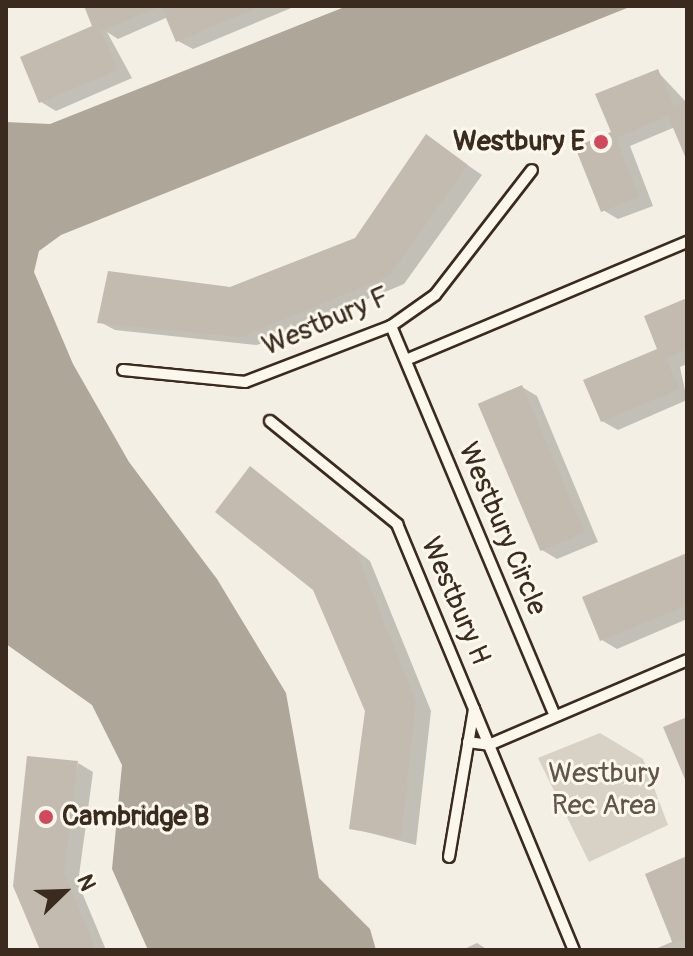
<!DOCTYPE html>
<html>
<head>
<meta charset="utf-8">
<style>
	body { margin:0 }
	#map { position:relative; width:693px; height:956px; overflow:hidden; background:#f3efe4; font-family:Pangolin,sans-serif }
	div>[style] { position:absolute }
	.green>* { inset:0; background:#d8d1c6 }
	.water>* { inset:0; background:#afa69a }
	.shadow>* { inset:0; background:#0003 }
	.building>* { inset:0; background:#c3bbb0; transform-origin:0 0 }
	.roads { filter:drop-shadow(2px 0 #3b2a1e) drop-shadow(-2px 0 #3b2a1e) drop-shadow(0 2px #3b2a1e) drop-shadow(0 -2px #3b2a1e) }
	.service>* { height:10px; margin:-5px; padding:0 5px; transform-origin:5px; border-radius:5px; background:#fbf7ec }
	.dots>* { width:22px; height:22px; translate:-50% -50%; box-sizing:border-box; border:4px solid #fbf7ec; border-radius:50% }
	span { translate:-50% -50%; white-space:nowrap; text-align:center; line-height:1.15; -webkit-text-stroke:6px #fbf7ec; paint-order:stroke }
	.poi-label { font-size:28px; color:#3b2a1e; font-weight:700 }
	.right { translate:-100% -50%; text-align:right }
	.left { translate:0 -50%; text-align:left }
	.street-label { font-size:28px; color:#3b2a1e }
	.park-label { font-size:28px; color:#625448 }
	.frame { position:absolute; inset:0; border:8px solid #3b2a1e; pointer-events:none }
	.north { position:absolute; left:24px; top:852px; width:80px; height:80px; -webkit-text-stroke:6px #fbf7ec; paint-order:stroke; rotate:67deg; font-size:22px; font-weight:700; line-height:32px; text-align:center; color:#3b2a1e }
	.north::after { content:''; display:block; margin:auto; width:28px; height:36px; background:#3b2a1e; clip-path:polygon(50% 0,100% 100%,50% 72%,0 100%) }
</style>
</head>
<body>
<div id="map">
	<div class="green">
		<i style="clip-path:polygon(600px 733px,643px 759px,668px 825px,589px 862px,538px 758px)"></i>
	</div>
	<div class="water">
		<i style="clip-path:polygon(347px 6px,632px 6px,61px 235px,39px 251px,34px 272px,73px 364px,129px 462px,217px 579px,286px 693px,319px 878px,370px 929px,376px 950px,148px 950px,112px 869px,122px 765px,92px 705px,6px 644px,6px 122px,50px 124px)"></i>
	</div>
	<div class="shadow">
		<i style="clip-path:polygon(86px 6px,296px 6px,193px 49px,178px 41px,168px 17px,118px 39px,107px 32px,132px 78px,56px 111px,41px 102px,95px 27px)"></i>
		<i style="clip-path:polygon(657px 71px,687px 103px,687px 156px,675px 127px,630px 146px,653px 206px,618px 219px,603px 210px,614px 133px)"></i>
		<i style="clip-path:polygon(427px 137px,482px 175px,404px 284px,257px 345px,115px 330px,100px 322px,231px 289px,356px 239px)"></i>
		<i style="clip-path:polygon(687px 300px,687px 364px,680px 367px,687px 400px,618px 430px,602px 421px,660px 350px)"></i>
		<i style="clip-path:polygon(522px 387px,537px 396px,598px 542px,557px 559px,542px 550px)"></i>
		<i style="clip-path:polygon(251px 469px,370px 561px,431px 711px,416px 845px,351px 828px,367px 711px,315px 588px)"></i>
		<i style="clip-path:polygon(687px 555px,687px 619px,617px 649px,602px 640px)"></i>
		<i style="clip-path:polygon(78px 763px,93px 772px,78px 883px,106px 950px,42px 950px)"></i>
		<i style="clip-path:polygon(687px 858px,687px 950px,653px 950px,674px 941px)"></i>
		<i style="clip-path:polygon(477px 943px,488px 950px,462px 950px)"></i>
	</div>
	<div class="building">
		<i style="clip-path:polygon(84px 6px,161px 6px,101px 31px,118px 70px,39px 103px,20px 57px,92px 26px)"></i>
		<i style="clip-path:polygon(161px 6px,261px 6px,176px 42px)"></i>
		<i style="clip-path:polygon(658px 69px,674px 106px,687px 100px,687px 161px,668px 116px,616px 138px,639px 197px,601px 212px,575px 147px,611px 132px,595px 94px)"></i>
		<i style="clip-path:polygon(426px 134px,468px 165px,389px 276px,241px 337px,97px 323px,108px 271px,230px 287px,355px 238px)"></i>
		<i style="clip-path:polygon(687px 298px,687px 349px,666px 358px,679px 389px,601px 422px,583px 380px,657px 349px,644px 316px)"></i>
		<i style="left:522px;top:385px;width:160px;height:48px;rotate:67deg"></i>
		<i style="clip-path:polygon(250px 466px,355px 550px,416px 701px,401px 838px,349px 829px,365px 711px,313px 590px,215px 512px)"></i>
		<i style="clip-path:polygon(687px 553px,687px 605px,600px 641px,582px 597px)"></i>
		<i style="clip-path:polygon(687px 717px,687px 784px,663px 727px)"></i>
		<i style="clip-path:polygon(27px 756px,78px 761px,64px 873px,96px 950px,40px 950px,13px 886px)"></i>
		<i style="clip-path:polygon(687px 856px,687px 938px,673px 944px,645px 874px)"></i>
	</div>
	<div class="roads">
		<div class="service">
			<i style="left:391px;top:326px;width:423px;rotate:67.2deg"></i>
			<i style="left:406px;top:360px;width:305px;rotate:-22.8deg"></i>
			<i style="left:123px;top:370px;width:123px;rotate:5.6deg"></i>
			<i style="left:245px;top:382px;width:156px;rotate:-21deg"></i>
			<i style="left:391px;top:326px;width:54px;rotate:-35.2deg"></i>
			<i style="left:435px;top:295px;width:158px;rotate:-52.2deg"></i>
			<i style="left:270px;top:421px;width:164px;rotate:39deg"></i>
			<i style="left:397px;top:524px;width:200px;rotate:67.4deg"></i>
			<i style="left:474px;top:709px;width:150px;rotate:99.6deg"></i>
			<i style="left:474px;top:709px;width:261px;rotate:67.5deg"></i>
			<i style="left:468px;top:742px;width:21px;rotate:8deg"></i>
			<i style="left:489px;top:745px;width:215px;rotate:-23.2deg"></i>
		</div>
	</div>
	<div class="dots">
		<i style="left:601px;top:142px;background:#d1495b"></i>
		<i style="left:46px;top:817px;background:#d1495b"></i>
	</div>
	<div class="poi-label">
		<span class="right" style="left:585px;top:142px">Westbury E</span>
		<span class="left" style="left:62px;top:817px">Cambridge B</span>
	</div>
	<div class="street-label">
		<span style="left:326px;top:322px;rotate:-23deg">Westbury F</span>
		<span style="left:502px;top:529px;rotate:67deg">Westbury Circle</span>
		<span style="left:455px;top:601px;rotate:67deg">Westbury H</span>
	</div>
	<div class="park-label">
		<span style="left:604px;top:790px">Westbury<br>Rec Area</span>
	</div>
	<div class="frame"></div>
	<div class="north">N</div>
</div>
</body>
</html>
